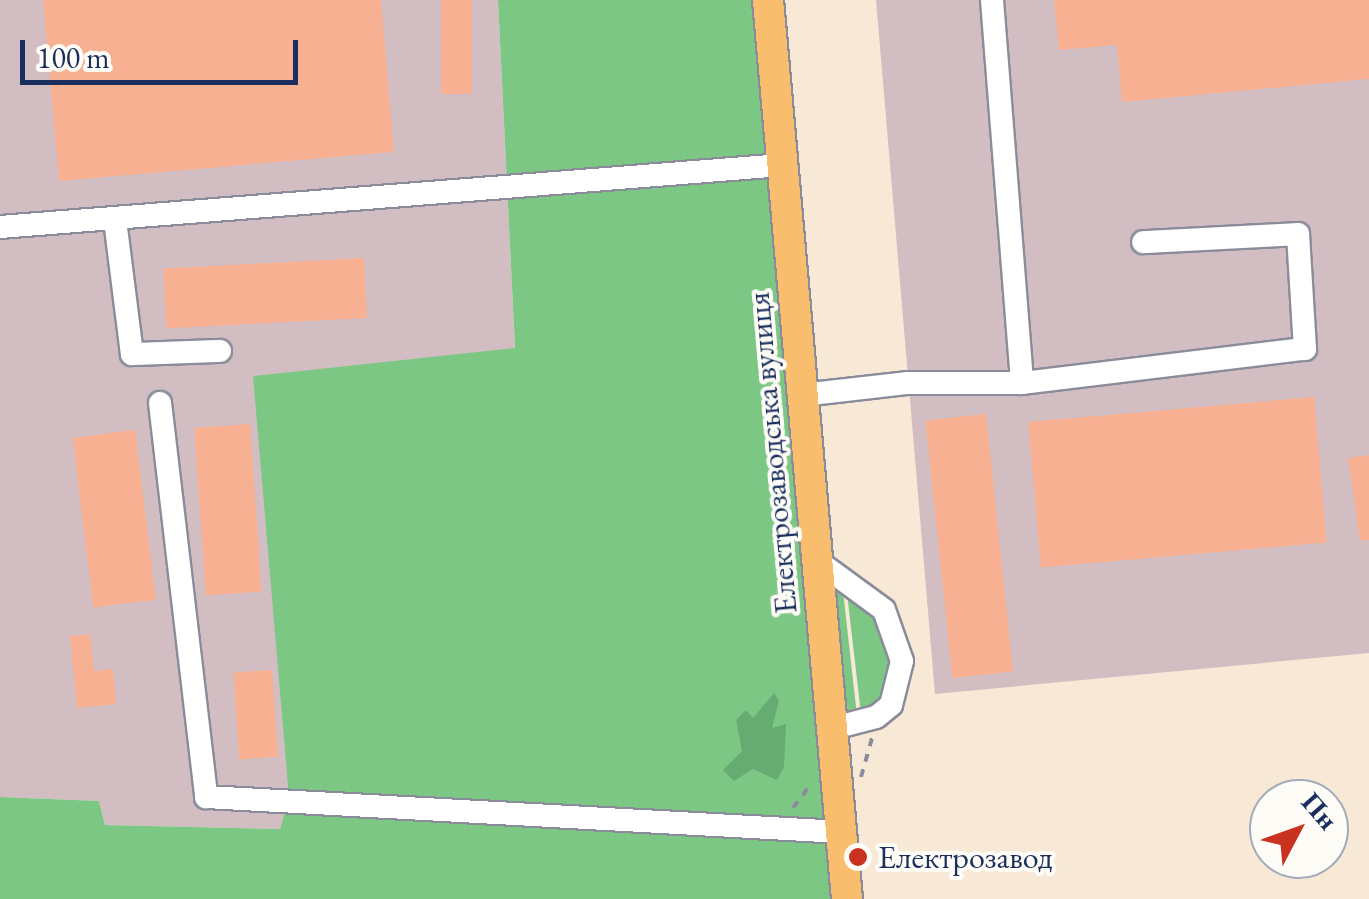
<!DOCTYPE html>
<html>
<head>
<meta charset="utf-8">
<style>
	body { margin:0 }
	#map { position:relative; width:1369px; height:899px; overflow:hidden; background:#f8e9d7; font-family:"EB Garamond",serif }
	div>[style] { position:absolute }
	.industrial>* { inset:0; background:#d2bec2 }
	.green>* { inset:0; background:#7dc785 }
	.forest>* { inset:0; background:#66ac72 }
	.building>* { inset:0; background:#f7b192; transform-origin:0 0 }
	.path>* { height:4px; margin-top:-2px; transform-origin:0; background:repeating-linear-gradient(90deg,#8a8c9a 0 8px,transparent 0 16px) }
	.roads { filter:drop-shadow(2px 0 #8a8c9a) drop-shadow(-2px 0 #8a8c9a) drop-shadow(0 2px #8a8c9a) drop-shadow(0 -2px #8a8c9a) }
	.minor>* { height:22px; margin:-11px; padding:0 11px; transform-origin:11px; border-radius:11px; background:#fff }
	.major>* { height:30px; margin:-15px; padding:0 15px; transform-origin:15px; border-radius:15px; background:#f9be6d }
	.dots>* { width:28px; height:28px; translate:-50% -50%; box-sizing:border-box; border:5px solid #fdfcf7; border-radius:50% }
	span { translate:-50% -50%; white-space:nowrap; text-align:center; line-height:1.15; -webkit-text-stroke:8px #fdfcf7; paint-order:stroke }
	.street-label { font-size:32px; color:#1b2f5e }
	.poi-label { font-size:32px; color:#1b2f5e }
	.left { translate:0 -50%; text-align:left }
	.north { position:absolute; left:1249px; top:779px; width:100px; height:100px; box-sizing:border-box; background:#fdfcf7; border:2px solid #a3aaba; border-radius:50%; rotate:49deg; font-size:28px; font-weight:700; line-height:40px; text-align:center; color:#1b2f5e }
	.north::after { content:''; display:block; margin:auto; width:35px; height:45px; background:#c8321e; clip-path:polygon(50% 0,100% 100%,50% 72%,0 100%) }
	.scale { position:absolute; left:20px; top:40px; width:278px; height:45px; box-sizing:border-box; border:5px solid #1b2f5e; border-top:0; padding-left:12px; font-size:30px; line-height:35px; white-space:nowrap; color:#1b2f5e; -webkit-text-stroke:8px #fdfcf7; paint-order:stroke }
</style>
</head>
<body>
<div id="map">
	<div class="industrial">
		<i style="clip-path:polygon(0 0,498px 0,515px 349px,289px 797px,280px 829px,105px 825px,99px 801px,0 797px)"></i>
		<i style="clip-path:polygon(876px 0,1369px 0,1369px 653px,935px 694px)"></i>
	</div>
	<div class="green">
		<i style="clip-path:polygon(498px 0,768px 0,847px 899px,0 899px,0 797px,99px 801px,105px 825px,280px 829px,289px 797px,253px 376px,515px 348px)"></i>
		<i style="clip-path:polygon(831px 590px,843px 591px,857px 716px,843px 712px)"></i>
		<i style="clip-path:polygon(847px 593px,875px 609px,893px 665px,886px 702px,861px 714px)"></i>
	</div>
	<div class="forest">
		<i style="clip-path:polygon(774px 693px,779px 701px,772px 728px,786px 724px,784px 767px,777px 780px,753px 769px,734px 781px,723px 770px,742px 751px,736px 720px,746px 710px,753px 718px)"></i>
	</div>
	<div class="building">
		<i style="clip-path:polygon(43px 0,381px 0,394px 152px,59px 181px)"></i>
		<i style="left:441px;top:0;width:31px;height:94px"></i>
		<i style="clip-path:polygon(1054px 0,1369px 0,1369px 79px,1122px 102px,1117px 45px,1059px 50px)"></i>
		<i style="left:364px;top:258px;width:60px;height:201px;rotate:87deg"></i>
		<i style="left:1314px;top:397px;width:146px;height:287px;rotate:85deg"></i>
		<i style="left:986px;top:414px;width:259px;height:61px;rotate:84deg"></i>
		<i style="left:250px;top:424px;width:168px;height:56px;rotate:86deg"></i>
		<i style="left:135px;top:430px;width:171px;height:63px;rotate:83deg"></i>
		<i style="clip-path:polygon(1369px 455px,1369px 540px,1360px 541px,1348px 458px)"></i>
		<i style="clip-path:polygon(90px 634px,94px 671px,113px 669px,116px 704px,77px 708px,70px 636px)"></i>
		<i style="left:272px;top:670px;width:87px;height:39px;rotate:86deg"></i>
	</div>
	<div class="path">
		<i style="left:861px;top:777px;width:41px;rotate:-74.2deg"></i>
		<i style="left:793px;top:808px;width:30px;rotate:-53deg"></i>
	</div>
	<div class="roads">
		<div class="minor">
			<i style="left:992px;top:0;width:384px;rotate:85.5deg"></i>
			<i style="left:115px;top:220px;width:135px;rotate:82.8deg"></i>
			<i style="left:132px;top:354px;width:88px;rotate:-2deg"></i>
			<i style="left:0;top:227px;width:784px;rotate:-4.53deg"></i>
			<i style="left:802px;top:395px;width:107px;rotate:-6.5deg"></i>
			<i style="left:908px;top:383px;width:114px"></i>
			<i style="left:1022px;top:383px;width:285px;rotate:-6.9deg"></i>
			<i style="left:1305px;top:349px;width:115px;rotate:-93.5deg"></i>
			<i style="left:1298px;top:234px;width:155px;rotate:177deg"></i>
			<i style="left:160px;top:403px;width:397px;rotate:83.3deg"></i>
			<i style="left:206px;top:797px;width:636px;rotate:3.15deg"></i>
			<i style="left:816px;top:560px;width:84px;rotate:36.3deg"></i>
			<i style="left:884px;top:610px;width:54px;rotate:70.6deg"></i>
			<i style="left:902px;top:661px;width:45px;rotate:104deg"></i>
			<i style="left:891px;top:705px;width:19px;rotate:141deg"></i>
			<i style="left:876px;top:717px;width:48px;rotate:165.4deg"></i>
		</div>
		<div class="major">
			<i style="left:768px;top:0;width:902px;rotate:84.98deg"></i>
		</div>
	</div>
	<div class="dots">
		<i style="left:858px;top:857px;background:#c8321e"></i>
	</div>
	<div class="street-label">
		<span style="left:772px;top:453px;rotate:-95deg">Електрозаводська вулиця</span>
	</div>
	<div class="poi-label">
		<span class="left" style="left:878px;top:857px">Електрозавод</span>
	</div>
	<div class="north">Пн</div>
	<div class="scale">100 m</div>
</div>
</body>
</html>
